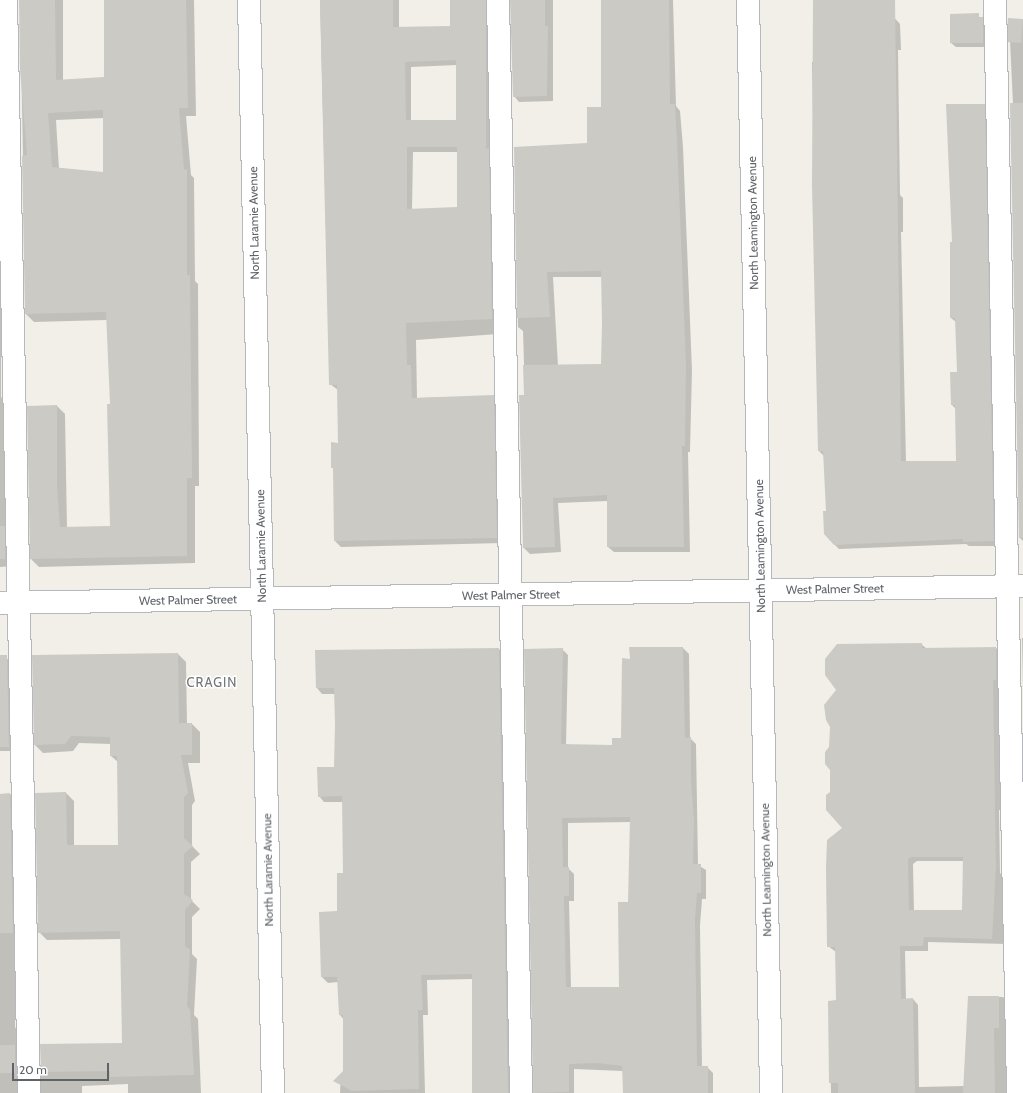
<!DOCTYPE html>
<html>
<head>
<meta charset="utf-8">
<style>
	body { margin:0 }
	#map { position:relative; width:1023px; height:1093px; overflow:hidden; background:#f1efe8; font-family:Cabin,sans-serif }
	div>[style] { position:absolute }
	.shadow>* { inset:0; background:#0003 }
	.building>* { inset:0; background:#cccac5; transform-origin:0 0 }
	.roads { filter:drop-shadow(1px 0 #b5b8bc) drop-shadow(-1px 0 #b5b8bc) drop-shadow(0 1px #b5b8bc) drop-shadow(0 -1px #b5b8bc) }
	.minor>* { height:22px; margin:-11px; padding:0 11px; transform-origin:11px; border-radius:11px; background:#fff }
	span { translate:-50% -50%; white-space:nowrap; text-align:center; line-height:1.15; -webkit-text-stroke:3px #fff; paint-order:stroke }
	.street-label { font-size:12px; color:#5f6368 }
	.neighbourhood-label { font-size:13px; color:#70757a; letter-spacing:1px }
	.scale { position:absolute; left:12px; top:1063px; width:97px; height:18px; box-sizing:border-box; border:2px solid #5f6368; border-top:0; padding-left:5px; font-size:12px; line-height:14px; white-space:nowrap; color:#5f6368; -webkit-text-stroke:3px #fff; paint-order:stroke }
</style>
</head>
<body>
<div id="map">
	<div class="shadow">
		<i style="clip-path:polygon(evenodd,20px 0,63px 0,63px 80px,105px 78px,105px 0,194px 0,196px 116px,186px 116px,191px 175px,194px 178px,195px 281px,198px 284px,199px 486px,195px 486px,195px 563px,39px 567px,31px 559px,28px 407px,57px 406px,65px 414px,67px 528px,111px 527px,111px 405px,107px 320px,34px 322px,26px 314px,20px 0,104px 118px,104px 173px,59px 169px,56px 120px,104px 118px)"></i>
		<i style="clip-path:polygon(evenodd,320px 0,399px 0,399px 28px,451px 27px,450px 0,492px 0,498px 334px,416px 340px,417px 398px,493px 396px,499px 402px,502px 543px,341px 547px,335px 541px,334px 470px,332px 467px,339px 444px,338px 390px,330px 384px,320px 0,457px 65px,457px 121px,411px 121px,411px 67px,457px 65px,320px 0,413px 152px,458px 152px,458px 208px,412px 210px,413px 152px)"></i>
		<i style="clip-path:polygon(511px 0,553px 0,553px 101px,519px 102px,514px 96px)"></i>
		<i style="clip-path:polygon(evenodd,601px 0,673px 0,676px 106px,680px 111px,683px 147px,692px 370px,690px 452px,688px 452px,690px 552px,614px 552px,608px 547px,608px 501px,558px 503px,561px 552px,530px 554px,524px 548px,525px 396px,523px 331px,518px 327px,515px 148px,588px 144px,602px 107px,601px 0,553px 277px,602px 277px,602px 365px,558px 366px,553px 277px)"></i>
		<i style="clip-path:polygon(815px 0,878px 0,900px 24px,901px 50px,898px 50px,900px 195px,903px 198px,903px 232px,901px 232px,906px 462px,957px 462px,956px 409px,952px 405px,958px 373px,956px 322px,951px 318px,954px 243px,984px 105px,989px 110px,998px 546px,969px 546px,966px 544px,839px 549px,834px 544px,827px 512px,824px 456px,819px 451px,812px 62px,816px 62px)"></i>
		<i style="clip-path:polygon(982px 19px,987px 23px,987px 47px,956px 47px,951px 43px)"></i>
		<i style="clip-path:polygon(1009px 19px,1023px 20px,1023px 541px,1020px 538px,1011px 104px,1013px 104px)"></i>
		<i style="clip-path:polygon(0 221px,3px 344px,1px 344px,1px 397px,7px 404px,13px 566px,0 567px)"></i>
		<i style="clip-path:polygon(1022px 638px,1023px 638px,1023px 689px)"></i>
		<i style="clip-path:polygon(evenodd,921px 644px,927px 649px,996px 648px,1001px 653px,1004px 810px,999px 810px,1000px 873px,1006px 879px,1007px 944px,928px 942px,928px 951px,905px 951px,906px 1000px,913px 999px,918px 1005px,919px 1087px,964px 1086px,969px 997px,1003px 997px,1008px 1003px,1010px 1093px,831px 1093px,829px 1002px,837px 1001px,836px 952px,828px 946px,843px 828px,831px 793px,831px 769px,921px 644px,917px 861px,964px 861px,963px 911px,914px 911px,913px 864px,917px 861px)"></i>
		<i style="clip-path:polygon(evenodd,683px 648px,689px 654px,690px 738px,696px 744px,698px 865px,706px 870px,706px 899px,702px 899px,700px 926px,702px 1067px,707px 1067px,713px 1073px,713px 1093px,624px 1093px,623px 1071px,574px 1069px,574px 1093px,535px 1093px,525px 650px,563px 650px,568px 655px,566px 745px,613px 746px,622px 739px,631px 660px,683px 648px,631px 822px,629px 903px,620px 988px,571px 988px,569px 901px,574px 901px,574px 874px,568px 868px,568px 823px,631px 822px)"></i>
		<i style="clip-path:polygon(499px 649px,504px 655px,514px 1093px,474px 1093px,473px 979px,427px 980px,428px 1015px,423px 1015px,425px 1093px,340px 1093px,341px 1074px,344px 1071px,344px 1020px,340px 1015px,338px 982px,328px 983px,322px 977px,320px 913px,338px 912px,344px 874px,343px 802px,324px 802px,319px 796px,335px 768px,336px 724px,335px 694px,322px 694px,317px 688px)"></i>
		<i style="clip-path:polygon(178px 654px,186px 662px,187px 724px,192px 724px,200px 732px,200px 763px,188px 763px,195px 801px,192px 805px,192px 846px,200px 854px,191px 862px,191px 900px,200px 909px,192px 917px,192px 954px,197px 959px,194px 1015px,198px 1019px,201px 1093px,128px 1093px,128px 1084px,82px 1086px,82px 1093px,41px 1093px,41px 1045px,123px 1044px,121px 939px,47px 940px,39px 932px,66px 793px,74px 801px,74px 846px,119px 846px,118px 762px,111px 756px,111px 744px,79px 743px,73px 751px,43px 753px,35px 745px,33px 656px)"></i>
		<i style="clip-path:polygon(5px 656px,9px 661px,13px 751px,0 751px,0 657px)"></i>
		<i style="clip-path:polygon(10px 794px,17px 802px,15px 1027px,17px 1030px,25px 1093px,0 1093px,0 795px)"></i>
	</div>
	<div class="building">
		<i style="clip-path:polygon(evenodd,19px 0,55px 0,56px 80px,104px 77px,104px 0,186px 0,188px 108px,179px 108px,184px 170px,187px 169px,187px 275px,190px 275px,192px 478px,187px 478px,187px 556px,30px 559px,27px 406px,57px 405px,57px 486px,60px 527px,110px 526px,107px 404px,110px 404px,106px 312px,25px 314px,22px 156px,27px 155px,20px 69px,19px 0,103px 110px,103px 172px,52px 167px,48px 113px,103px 110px)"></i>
		<i style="clip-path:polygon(evenodd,320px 0,393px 0,393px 27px,450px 26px,450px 0,486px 0,486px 149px,489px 148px,492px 319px,406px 323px,407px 365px,411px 365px,412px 398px,494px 395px,497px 538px,334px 541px,333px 468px,331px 468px,331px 442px,338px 443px,337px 385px,329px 385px,320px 0,456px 60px,456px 120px,406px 120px,405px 62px,456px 60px,320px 0,407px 147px,457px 147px,457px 207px,407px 209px,407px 147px)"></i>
		<i style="clip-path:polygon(510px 0,545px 0,545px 26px,548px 26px,547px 96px,513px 97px)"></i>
		<i style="clip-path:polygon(601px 0,669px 0,670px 104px,675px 104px,677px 141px,686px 364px,685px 446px,682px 446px,684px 547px,607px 547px,607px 495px,553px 498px,555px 547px,523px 548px,519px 395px,524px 395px,523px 365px,601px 364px,602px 323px,601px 271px,547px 272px,550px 317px,517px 318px,514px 147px,587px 143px,587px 107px,601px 107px)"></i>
		<i style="clip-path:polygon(813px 0,895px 0,901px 461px,956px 461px,955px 405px,951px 405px,950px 372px,957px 372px,955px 318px,950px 318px,950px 242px,952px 242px,946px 104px,985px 104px,994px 541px,963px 542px,963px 539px,834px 545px,824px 534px,823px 511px,826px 511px,823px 451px,818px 451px,812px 185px)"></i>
		<i style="clip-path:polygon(979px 13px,979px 17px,983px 17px,983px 43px,950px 43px,950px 14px)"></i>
		<i style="left:1008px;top:18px;width:15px;height:24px;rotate:4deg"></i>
		<i style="clip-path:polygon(1010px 103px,1023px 103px,1023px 538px,1019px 538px)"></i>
		<i style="left:0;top:526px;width:5px;height:33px"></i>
		<i style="clip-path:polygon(evenodd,922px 643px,922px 648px,996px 647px,996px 680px,993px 680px,996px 867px,992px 939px,924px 937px,923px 946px,900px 946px,901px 999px,913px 998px,915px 1093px,838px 1093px,838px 1083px,829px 1083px,828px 1001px,836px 1000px,835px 947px,827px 947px,826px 868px,827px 840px,842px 828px,826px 810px,826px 795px,830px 792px,830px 770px,825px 764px,825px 752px,829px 747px,830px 727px,826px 720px,824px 705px,836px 690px,825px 675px,825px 659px,837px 644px,922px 643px,911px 857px,963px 857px,962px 910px,909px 910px,908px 859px,911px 857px)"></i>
		<i style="clip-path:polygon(evenodd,629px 647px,683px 647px,685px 738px,691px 737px,691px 780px,694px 821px,693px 864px,701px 864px,701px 893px,697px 893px,695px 919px,697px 1066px,708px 1066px,708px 1093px,623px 1093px,622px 1066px,598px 1063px,569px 1064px,569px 1092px,533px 1093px,524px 649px,563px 648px,561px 744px,612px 745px,612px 738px,621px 738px,622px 658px,630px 659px,629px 647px,630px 817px,628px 902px,618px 902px,619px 987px,566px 987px,564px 896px,569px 896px,569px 867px,563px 867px,562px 818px,630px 817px)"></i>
		<i style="clip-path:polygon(499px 648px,508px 1093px,472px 1093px,472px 974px,421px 975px,423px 1010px,418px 1010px,419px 1089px,352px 1091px,333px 1081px,343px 1071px,343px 1015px,339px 1015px,337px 977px,321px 977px,319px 912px,337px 911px,337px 873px,343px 873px,342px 796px,318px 797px,317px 767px,334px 767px,335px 724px,334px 688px,316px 688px,315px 650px)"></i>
		<i style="clip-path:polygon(178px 653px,179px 723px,192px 723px,192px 755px,181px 755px,188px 793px,184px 797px,184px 838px,193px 846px,184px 854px,184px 894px,193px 900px,185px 910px,185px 946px,190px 950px,187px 1006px,190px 1010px,194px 1075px,110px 1077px,110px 1071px,41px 1072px,40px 1044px,122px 1043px,120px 931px,38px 933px,35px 793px,66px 792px,67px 845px,118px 845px,117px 756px,110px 756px,110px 737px,71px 736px,65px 744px,34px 745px,32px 655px)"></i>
		<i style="clip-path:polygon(0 655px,7px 655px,9px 747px,0 747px)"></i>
		<i style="clip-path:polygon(10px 793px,13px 933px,0 933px,0 794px)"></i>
		<i style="clip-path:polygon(968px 996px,999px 996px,999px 1028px,994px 1028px,995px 1093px,963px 1093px)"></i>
		<i style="left:0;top:1045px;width:15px;height:28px"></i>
	</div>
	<div class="roads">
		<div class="minor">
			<i style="left:6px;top:0;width:1093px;rotate:88.79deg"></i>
			<i style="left:249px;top:0;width:1093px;rotate:88.74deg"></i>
			<i style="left:498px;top:0;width:1093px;rotate:88.79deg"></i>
			<i style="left:748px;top:0;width:1093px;rotate:88.79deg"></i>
			<i style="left:995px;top:0;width:1093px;rotate:88.79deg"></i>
			<i style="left:0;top:603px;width:1023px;rotate:-0.95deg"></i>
		</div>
	</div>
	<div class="street-label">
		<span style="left:254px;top:223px;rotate:-91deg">North Laramie Avenue</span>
		<span style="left:753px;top:223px;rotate:-91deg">North Leamington Avenue</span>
		<span style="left:261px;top:546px;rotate:-91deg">North Laramie Avenue</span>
		<span style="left:760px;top:546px;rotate:-91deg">North Leamington Avenue</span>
		<span style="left:835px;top:589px;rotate:-1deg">West Palmer Street</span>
		<span style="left:511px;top:595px;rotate:-1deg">West Palmer Street</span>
		<span style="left:188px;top:600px;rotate:-1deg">West Palmer Street</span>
		<span style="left:268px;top:870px;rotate:-91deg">North Laramie Avenue</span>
		<span style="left:766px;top:870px;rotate:-91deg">North Leamington Avenue</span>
	</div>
	<div class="neighbourhood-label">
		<span style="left:212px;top:682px">CRAGIN</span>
	</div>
	<div class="scale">20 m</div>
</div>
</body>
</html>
